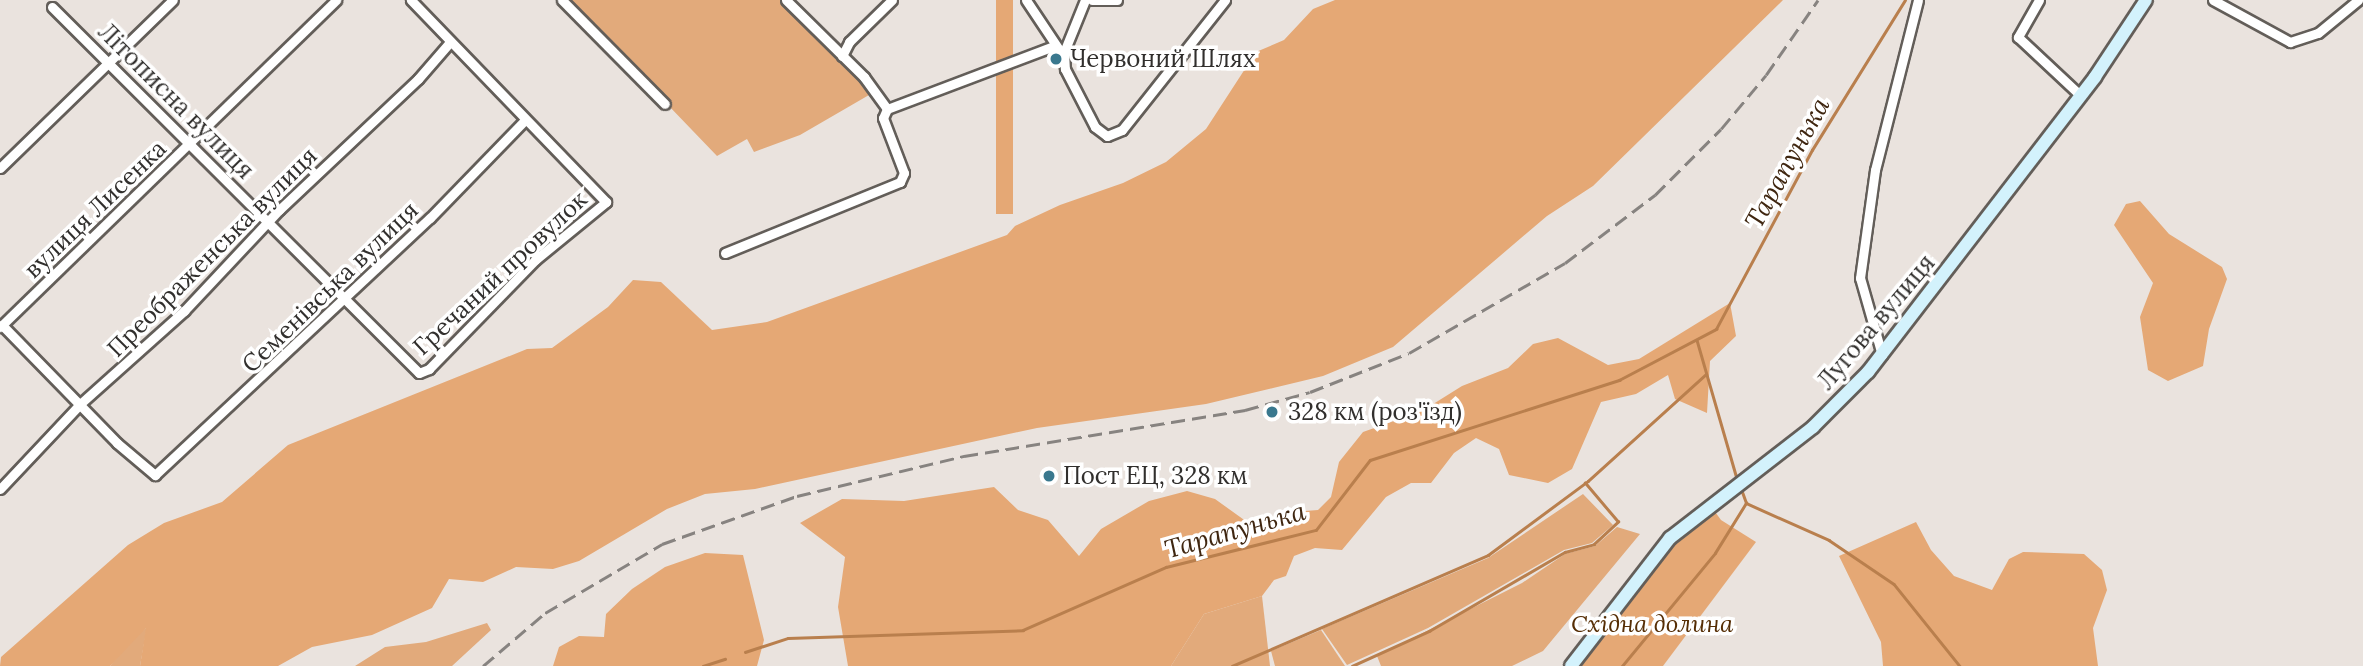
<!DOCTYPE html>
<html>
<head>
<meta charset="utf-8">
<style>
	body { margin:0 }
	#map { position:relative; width:2363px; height:666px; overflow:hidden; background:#eae3de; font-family:Lora,serif }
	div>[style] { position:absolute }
	.green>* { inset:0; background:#e2aa7b }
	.forest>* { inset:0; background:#e5a875; transform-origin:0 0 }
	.stream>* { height:2.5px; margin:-1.25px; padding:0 1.25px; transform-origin:1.25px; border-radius:1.25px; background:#b97f4d }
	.roads { filter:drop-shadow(2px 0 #635e59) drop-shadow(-2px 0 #635e59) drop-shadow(0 2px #635e59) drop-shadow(0 -2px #635e59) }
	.street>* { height:9px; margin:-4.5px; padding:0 4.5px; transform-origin:4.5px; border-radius:4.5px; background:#fff }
	.secondary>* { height:12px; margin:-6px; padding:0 6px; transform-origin:6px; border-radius:6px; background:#d3f2fc }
	.rail>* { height:2.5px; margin-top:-1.25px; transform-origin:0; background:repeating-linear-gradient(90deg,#878380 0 14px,transparent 0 21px) }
	.dots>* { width:19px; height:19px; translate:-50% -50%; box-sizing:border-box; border:4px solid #fff; border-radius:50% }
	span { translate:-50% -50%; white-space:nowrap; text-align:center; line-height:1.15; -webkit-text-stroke:7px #fff; paint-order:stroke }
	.poi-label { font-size:24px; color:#312f2d }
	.left { translate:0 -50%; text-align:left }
	.street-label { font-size:24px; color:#312f2d }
	.park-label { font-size:24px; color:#562e05; font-style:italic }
	.water-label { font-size:26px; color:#3f2610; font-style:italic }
</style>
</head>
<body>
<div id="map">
	<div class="green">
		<i style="clip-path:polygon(567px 0,781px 0,851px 69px,869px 95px,800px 135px,754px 152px,747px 139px,717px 156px)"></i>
		<i style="clip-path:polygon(1583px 494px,1613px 525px,1592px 543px,1564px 550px,1428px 628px,1347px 665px,1322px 629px,1488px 558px)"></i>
		<i style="clip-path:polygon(1617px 527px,1640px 534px,1543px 651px,1512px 666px,1381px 666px,1377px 656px,1522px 583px,1565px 554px,1595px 546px)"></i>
		<i style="clip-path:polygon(1262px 596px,1270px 666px,1171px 666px,1204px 614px)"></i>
		<i style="clip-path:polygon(487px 623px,491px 630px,452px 666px,355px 666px,385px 647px,426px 642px)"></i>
		<i style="clip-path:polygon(147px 627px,140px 666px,110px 666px,130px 641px)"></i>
		<i style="clip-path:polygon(1321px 630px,1345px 666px,1275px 666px,1271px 651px)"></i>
	</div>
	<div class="forest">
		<i style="left:996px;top:0;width:17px;height:214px"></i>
		<i style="clip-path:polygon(1335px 0,1783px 0,1593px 186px,1547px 216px,1393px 347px,1323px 376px,1206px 404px,1037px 428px,755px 489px,705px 494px,667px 509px,579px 561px,553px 569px,516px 567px,483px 582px,449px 579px,432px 608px,372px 635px,312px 647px,278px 666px,140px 666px,146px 628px,110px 666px,0 666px,1px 657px,128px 545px,164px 523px,222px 502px,288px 445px,527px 349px,552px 348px,608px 307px,633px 280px,661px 282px,712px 330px,767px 322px,1007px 235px,1015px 226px,1060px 205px,1123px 183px,1166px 162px,1206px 129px,1256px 52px,1284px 40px,1313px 9px)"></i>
		<i style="clip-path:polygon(2140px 201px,2169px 234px,2222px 267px,2227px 279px,2209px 329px,2203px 366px,2168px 381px,2148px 370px,2140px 317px,2153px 283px,2114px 225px,2126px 204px)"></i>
		<i style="clip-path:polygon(1730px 303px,1736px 336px,1710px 361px,1707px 413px,1675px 399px,1668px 375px,1636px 394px,1601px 402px,1572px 469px,1548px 483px,1509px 475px,1499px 449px,1476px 438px,1454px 453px,1431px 483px,1411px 483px,1386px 497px,1342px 550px,1315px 548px,1294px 556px,1286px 576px,1274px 580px,1262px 596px,1204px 614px,1171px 666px,848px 666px,838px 607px,845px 557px,800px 523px,842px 499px,904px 501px,994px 487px,1018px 510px,1048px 520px,1079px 556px,1101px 529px,1149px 501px,1187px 491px,1215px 499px,1254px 527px,1279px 513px,1318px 510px,1331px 497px,1339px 462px,1363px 432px,1422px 411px,1462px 386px,1508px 368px,1533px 344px,1558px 338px,1608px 365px,1639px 359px)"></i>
		<i style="clip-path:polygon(1713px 509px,1721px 520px,1756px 542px,1663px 666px,1577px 666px,1674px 539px)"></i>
		<i style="clip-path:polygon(1916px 522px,1931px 550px,1954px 576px,1992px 590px,2009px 559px,2023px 552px,2084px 554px,2102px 570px,2107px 590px,2093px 628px,2098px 666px,1883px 666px,1881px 642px,1839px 556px)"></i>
		<i style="clip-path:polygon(705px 553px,743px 555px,764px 640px,757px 666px,553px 666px,559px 647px,579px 636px,604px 637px,606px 614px,632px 589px,665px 567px)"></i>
	</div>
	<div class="stream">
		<i style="left:1697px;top:340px;width:141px;rotate:73.9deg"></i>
		<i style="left:1746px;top:503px;width:91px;rotate:24deg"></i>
		<i style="left:1829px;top:540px;width:78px;rotate:34.1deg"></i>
		<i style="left:1894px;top:584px;width:105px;rotate:51.2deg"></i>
		<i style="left:745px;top:652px;width:45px;rotate:-18deg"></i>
		<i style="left:788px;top:638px;width:235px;rotate:-1.9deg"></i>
		<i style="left:1023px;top:630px;width:156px;rotate:-23.8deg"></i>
		<i style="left:1166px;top:567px;width:154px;rotate:-13.9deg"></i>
		<i style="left:1316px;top:530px;width:88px;rotate:-52.4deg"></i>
		<i style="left:1370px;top:460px;width:262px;rotate:-17.8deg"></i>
		<i style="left:1619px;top:380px;width:110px;rotate:-27.7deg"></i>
		<i style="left:1716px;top:329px;width:203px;rotate:-61.8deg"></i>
		<i style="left:1812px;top:150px;width:176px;rotate:-58.2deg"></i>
		<i style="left:703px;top:666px;width:23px;rotate:-18deg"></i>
		<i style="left:1232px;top:666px;width:279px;rotate:-23.4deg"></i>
		<i style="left:1488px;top:555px;width:124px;rotate:-36.5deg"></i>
		<i style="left:1588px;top:481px;width:159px;rotate:-42.2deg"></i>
		<i style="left:1352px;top:666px;width:85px;rotate:-24.4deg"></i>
		<i style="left:1429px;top:631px;width:157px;rotate:-30.2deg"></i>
		<i style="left:1565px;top:552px;width:30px;rotate:-15deg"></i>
		<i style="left:1594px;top:544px;width:33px;rotate:-43deg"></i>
		<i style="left:1618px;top:522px;width:51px;rotate:-130.2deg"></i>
		<i style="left:1622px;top:666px;width:146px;rotate:-50.5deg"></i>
		<i style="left:1715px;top:553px;width:59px;rotate:-58.2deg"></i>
		<i style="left:1746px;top:503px;width:12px;rotate:-110deg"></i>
	</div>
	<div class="roads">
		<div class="street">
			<i style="left:562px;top:0;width:146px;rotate:45.3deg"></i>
			<i style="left:786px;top:0;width:110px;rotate:44.6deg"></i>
			<i style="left:864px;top:77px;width:39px;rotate:54deg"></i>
			<i style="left:1026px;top:0;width:58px;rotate:56.3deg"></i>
			<i style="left:1085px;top:0;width:56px;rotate:112deg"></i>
			<i style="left:1064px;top:52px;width:17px;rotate:87deg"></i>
			<i style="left:1065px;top:69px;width:65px;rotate:62.7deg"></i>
			<i style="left:1095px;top:127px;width:15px;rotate:37deg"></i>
			<i style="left:1107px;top:136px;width:16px;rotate:-22deg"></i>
			<i style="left:1122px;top:130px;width:166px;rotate:-51.6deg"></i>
			<i style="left:1092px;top:0;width:25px"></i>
			<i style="left:2039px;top:0;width:43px;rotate:119.6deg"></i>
			<i style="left:2018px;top:37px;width:86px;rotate:43.1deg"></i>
			<i style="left:2213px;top:0;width:88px;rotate:28.6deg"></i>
			<i style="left:2290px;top:42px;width:29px;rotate:-18deg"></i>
			<i style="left:2318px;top:33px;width:52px;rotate:-39.5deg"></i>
			<i style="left:52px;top:7px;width:518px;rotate:44.92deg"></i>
			<i style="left:419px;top:373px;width:11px;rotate:-22deg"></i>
			<i style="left:429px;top:369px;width:152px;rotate:-45.8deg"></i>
			<i style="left:535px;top:260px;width:92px;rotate:-39.2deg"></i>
			<i style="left:606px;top:202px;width:281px;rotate:-134deg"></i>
			<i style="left:842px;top:56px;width:16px;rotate:-63deg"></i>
			<i style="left:849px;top:42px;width:60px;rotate:-44.3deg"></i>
			<i style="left:0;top:168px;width:241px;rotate:-44.2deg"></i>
			<i style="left:725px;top:253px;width:189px;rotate:-22.1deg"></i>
			<i style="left:900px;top:182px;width:10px;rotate:-66deg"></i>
			<i style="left:904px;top:173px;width:59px;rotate:-110.9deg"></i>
			<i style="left:883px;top:118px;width:10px;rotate:-66deg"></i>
			<i style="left:887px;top:109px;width:178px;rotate:-20.7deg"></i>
			<i style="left:2px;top:325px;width:165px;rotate:45.7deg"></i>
			<i style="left:117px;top:443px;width:50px;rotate:40.1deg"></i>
			<i style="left:155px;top:475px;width:376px;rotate:-43.1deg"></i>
			<i style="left:430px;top:218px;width:136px;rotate:-45.9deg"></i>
			<i style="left:0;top:327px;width:469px;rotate:-44.2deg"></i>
			<i style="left:1882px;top:355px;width:80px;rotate:-105.9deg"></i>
			<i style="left:1860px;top:278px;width:109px;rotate:-82.1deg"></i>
			<i style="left:1875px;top:170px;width:175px;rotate:-75.8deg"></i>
			<i style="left:0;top:489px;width:117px;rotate:-46.7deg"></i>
			<i style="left:80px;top:404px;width:140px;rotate:-41.8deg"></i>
			<i style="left:184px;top:311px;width:139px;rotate:-46.8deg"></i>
			<i style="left:279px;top:210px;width:191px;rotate:-43.3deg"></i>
			<i style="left:418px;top:79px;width:49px;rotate:-49.1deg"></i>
		</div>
		<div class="secondary">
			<i style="left:1571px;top:666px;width:162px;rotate:-52.3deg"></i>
			<i style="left:1670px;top:538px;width:181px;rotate:-37.8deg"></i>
			<i style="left:1813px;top:427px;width:78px;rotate:-45deg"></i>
			<i style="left:1868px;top:372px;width:372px;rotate:-52.4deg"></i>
			<i style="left:2095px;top:77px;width:92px;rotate:-56.5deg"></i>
		</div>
	</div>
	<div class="rail">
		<i style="left:483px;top:666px;width:82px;rotate:-40.5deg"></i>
		<i style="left:545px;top:613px;width:136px;rotate:-30.5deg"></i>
		<i style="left:662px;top:544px;width:143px;rotate:-19.6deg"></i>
		<i style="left:797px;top:496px;width:172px;rotate:-13.5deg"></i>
		<i style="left:964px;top:456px;width:285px;rotate:-9.3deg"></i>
		<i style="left:1245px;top:410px;width:67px;rotate:-15.5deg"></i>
		<i style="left:1310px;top:392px;width:106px;rotate:-21.5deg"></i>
		<i style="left:1409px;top:353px;width:180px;rotate:-30deg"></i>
		<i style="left:1565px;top:263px;width:113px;rotate:-37.1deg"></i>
		<i style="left:1655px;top:195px;width:93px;rotate:-45deg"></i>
		<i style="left:1721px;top:129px;width:70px;rotate:-50.2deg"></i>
		<i style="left:1766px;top:75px;width:91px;rotate:-55.3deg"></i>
	</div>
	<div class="dots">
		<i style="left:1056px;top:59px;background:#3a788e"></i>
		<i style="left:1272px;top:412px;background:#3a788e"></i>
		<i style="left:1049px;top:476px;background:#3a788e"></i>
	</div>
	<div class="poi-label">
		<span class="left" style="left:1070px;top:59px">Червоний Шлях</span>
		<span class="left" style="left:1288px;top:412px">328 км (роз'їзд)</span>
		<span class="left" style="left:1063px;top:476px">Пост ЕЦ, 328 км</span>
	</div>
	<div class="street-label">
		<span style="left:176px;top:101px;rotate:45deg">Літописна вулиця</span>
		<span style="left:95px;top:209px;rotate:-44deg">вулиця Лисенка</span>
		<span style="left:212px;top:252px;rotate:-45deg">Преображенська вулиця</span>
		<span style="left:500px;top:273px;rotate:-43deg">Гречаний провулок</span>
		<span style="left:330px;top:287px;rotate:-44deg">Семенівська вулиця</span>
		<span style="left:1876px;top:322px;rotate:-50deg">Лугова вулиця</span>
	</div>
	<div class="park-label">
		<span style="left:1652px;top:624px">Східна долина</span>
	</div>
	<div class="water-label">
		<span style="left:1787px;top:163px;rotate:-61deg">Тарапунька</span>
		<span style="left:1235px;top:530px;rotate:-16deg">Тарапунька</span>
	</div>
</div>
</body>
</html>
